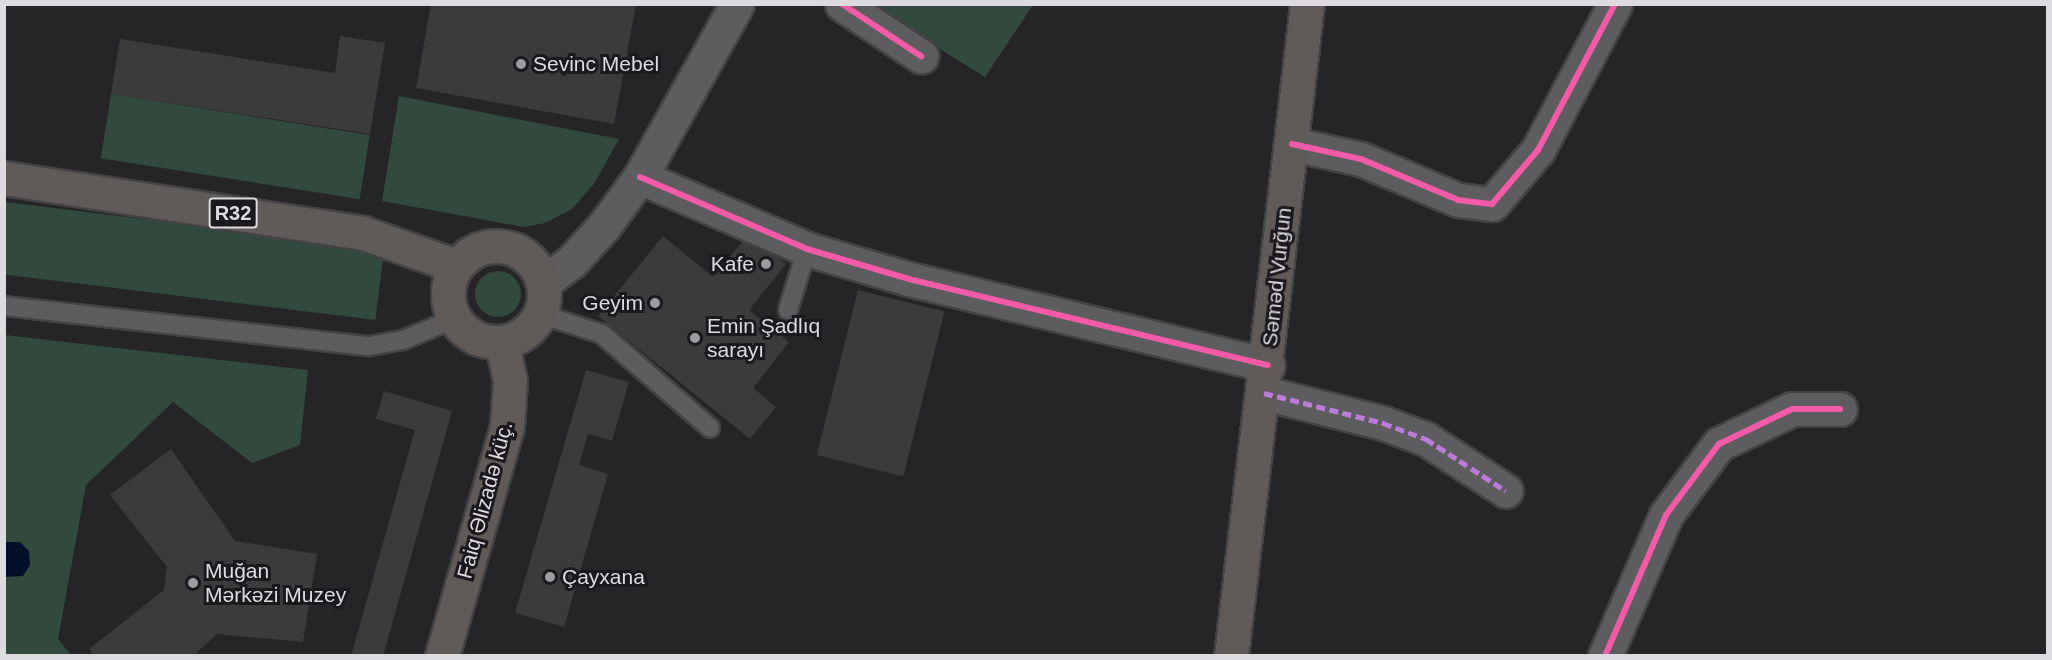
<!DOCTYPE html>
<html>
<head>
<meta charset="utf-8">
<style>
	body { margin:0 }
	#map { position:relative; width:2052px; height:660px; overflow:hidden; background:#252427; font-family:Helvetica,sans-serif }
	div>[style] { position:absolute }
	.green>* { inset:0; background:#314a3d; transform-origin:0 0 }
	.round { border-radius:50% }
	.water>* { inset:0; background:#030f28 }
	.building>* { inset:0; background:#3c3b3c; transform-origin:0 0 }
	.roads { filter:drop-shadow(2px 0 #434245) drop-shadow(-2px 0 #434245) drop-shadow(0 2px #434245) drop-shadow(0 -2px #434245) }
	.service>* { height:18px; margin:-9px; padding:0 9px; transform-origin:9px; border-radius:9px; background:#5d5c5e }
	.minor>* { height:33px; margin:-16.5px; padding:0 16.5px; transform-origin:16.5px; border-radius:16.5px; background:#5d5c5e }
	.secondary>* { height:33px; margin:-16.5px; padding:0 16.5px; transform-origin:16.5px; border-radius:16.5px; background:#5d5c5e }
	.primary>* { height:33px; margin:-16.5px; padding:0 16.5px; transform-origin:16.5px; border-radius:16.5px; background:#605b59 }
	.primary>.ring { margin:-16.5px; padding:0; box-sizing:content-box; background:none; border:33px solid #605b59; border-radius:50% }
	.quiet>* { height:4.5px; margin-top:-2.25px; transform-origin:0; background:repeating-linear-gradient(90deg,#bd7bd9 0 9px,transparent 0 13.5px) }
	.cycleway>* { height:6px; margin:-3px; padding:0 3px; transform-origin:3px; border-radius:3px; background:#f35aa7 }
	.dots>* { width:16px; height:16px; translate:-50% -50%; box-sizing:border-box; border:3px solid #1c191e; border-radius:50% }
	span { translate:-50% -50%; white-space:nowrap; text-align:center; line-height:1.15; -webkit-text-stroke:6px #1c191e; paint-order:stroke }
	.shield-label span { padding:2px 4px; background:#1c191e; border:2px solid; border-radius:4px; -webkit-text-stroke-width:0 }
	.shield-label { font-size:20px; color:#dddbdf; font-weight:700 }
	.poi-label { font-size:21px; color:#dddbdf }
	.left { translate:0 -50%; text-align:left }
	.right { translate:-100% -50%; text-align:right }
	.street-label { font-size:21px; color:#dddbdf }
	.frame { position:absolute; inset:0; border:6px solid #dddbdf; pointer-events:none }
</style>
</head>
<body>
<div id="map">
	<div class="green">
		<i style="clip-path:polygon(869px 5px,1033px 5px,985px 77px)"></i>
		<i style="left:111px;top:94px;width:262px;height:65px;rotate:9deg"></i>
		<i style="clip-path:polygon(399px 96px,619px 139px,594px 184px,572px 209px,545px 223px,524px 227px,382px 201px)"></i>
		<i style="left:5px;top:202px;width:382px;height:72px;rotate:7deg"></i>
		<i class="round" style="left:475px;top:271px;width:46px;height:46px"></i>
		<i style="clip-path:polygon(5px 335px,308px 370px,300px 445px,252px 463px,173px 402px,86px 485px,58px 639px,71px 655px,5px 656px)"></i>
	</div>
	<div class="water">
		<i style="clip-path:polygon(4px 542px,20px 542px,29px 551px,30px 565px,23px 576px,5px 577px)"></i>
	</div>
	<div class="building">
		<i style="clip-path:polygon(431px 4px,636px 4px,614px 124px,416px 88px)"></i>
		<i style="clip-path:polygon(340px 36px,385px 43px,370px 134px,111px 94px,120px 39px,335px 73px)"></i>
		<i style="clip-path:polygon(749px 234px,786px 264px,749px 310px,789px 342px,753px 388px,776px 407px,750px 439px,598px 316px,663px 236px,713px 277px)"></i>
		<i style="left:858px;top:290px;width:89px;height:170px;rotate:14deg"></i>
		<i style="clip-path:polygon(586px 370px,629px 382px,612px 441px,588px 434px,579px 465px,608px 474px,564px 627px,515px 613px)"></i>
		<i style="clip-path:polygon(384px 391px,452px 411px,383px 656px,351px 656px,415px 430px,376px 419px)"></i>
		<i style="clip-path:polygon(171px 449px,235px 541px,317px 554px,303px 642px,217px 634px,193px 656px,94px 656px,89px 649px,164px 590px,167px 567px,110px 495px)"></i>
	</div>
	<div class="roads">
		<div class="service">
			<i style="left:4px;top:306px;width:367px;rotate:6.3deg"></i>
			<i style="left:369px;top:346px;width:35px;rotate:-10deg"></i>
			<i style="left:403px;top:340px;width:55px;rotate:-22.4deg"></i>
			<i style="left:788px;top:310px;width:64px;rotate:-72.7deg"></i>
			<i style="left:540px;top:314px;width:65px;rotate:17.9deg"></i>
			<i style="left:602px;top:334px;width:143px;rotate:41deg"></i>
		</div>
		<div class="minor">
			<i style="left:842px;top:4px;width:95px;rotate:33.4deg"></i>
			<i style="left:1292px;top:144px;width:71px;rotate:12.3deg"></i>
			<i style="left:1361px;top:159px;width:105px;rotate:22.9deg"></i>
			<i style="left:1458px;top:200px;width:34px;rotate:7deg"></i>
			<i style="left:1492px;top:204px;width:71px;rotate:-49.6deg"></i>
			<i style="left:1538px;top:150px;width:165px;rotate:-62.2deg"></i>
			<i style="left:640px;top:177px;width:182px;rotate:23.3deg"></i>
			<i style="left:807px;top:249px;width:106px;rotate:16.4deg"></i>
			<i style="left:909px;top:279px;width:369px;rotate:13.5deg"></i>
			<i style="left:1264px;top:393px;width:123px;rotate:14.1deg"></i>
			<i style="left:1383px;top:423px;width:46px;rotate:20.4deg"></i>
			<i style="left:1426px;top:439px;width:95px;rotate:33deg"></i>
			<i style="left:1605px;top:656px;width:154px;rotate:-66.6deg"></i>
			<i style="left:1666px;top:515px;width:89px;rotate:-53.3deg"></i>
			<i style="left:1719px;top:444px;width:81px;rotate:-25.6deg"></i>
			<i style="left:1792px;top:409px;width:48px"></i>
		</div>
		<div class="secondary">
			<i style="left:543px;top:283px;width:35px;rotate:-37deg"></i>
			<i style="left:571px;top:262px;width:49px;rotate:-47.5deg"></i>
			<i style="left:604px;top:226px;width:61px;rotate:-53.7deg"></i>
			<i style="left:640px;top:177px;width:198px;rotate:-60.7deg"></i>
		</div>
		<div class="primary">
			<i style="left:4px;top:178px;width:363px;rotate:8.7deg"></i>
			<i style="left:363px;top:233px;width:99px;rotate:19.5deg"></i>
			<i class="ring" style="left:448px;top:246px;width:63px;height:63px"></i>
			<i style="left:442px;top:656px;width:238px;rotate:-74.2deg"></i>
			<i style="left:507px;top:427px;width:46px;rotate:-86.3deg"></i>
			<i style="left:510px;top:381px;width:40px;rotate:-102deg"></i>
			<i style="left:1231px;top:656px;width:656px;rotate:-83.35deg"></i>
		</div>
	</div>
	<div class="quiet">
		<i style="left:1264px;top:393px;width:123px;rotate:14.1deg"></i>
		<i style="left:1383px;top:423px;width:46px;rotate:20.4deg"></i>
		<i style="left:1426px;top:439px;width:95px;rotate:33deg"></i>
	</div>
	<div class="cycleway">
		<i style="left:842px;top:4px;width:95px;rotate:33.4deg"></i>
		<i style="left:1292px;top:144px;width:71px;rotate:12.3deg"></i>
		<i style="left:1361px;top:159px;width:105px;rotate:22.9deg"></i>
		<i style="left:1458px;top:200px;width:34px;rotate:7deg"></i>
		<i style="left:1492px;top:204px;width:71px;rotate:-49.6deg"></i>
		<i style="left:1538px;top:150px;width:165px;rotate:-62.2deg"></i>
		<i style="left:640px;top:177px;width:182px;rotate:23.3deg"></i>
		<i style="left:807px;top:249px;width:106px;rotate:16.4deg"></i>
		<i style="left:909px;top:279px;width:369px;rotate:13.5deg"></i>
		<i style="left:1605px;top:656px;width:154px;rotate:-66.6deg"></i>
		<i style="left:1666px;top:515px;width:89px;rotate:-53.3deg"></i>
		<i style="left:1719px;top:444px;width:81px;rotate:-25.6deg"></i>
		<i style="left:1792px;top:409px;width:48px"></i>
	</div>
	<div class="dots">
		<i style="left:521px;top:64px;background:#9d9b9f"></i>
		<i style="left:766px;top:264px;background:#9d9b9f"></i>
		<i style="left:655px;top:303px;background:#9d9b9f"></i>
		<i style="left:695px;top:338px;background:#9d9b9f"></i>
		<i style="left:550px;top:577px;background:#9d9b9f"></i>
		<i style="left:193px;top:583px;background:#9d9b9f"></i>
	</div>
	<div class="shield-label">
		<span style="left:233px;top:213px">R32</span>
	</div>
	<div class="poi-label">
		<span class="left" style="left:533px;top:64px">Sevinc Mebel</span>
		<span class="right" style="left:754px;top:264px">Kafe</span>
		<span class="right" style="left:643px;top:303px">Geyim</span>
		<span class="left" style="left:707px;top:338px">Emin Şadlıq<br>sarayı</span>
		<span class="left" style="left:205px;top:583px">Muğan<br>Mərkəzi Muzey</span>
		<span class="left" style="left:562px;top:577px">Çayxana</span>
	</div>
	<div class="street-label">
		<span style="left:1277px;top:277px;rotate:-84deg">Səməd Vurğun</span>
		<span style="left:485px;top:500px;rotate:-75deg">Faiq Əlizadə küç.</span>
	</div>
	<div class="frame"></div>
</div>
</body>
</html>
